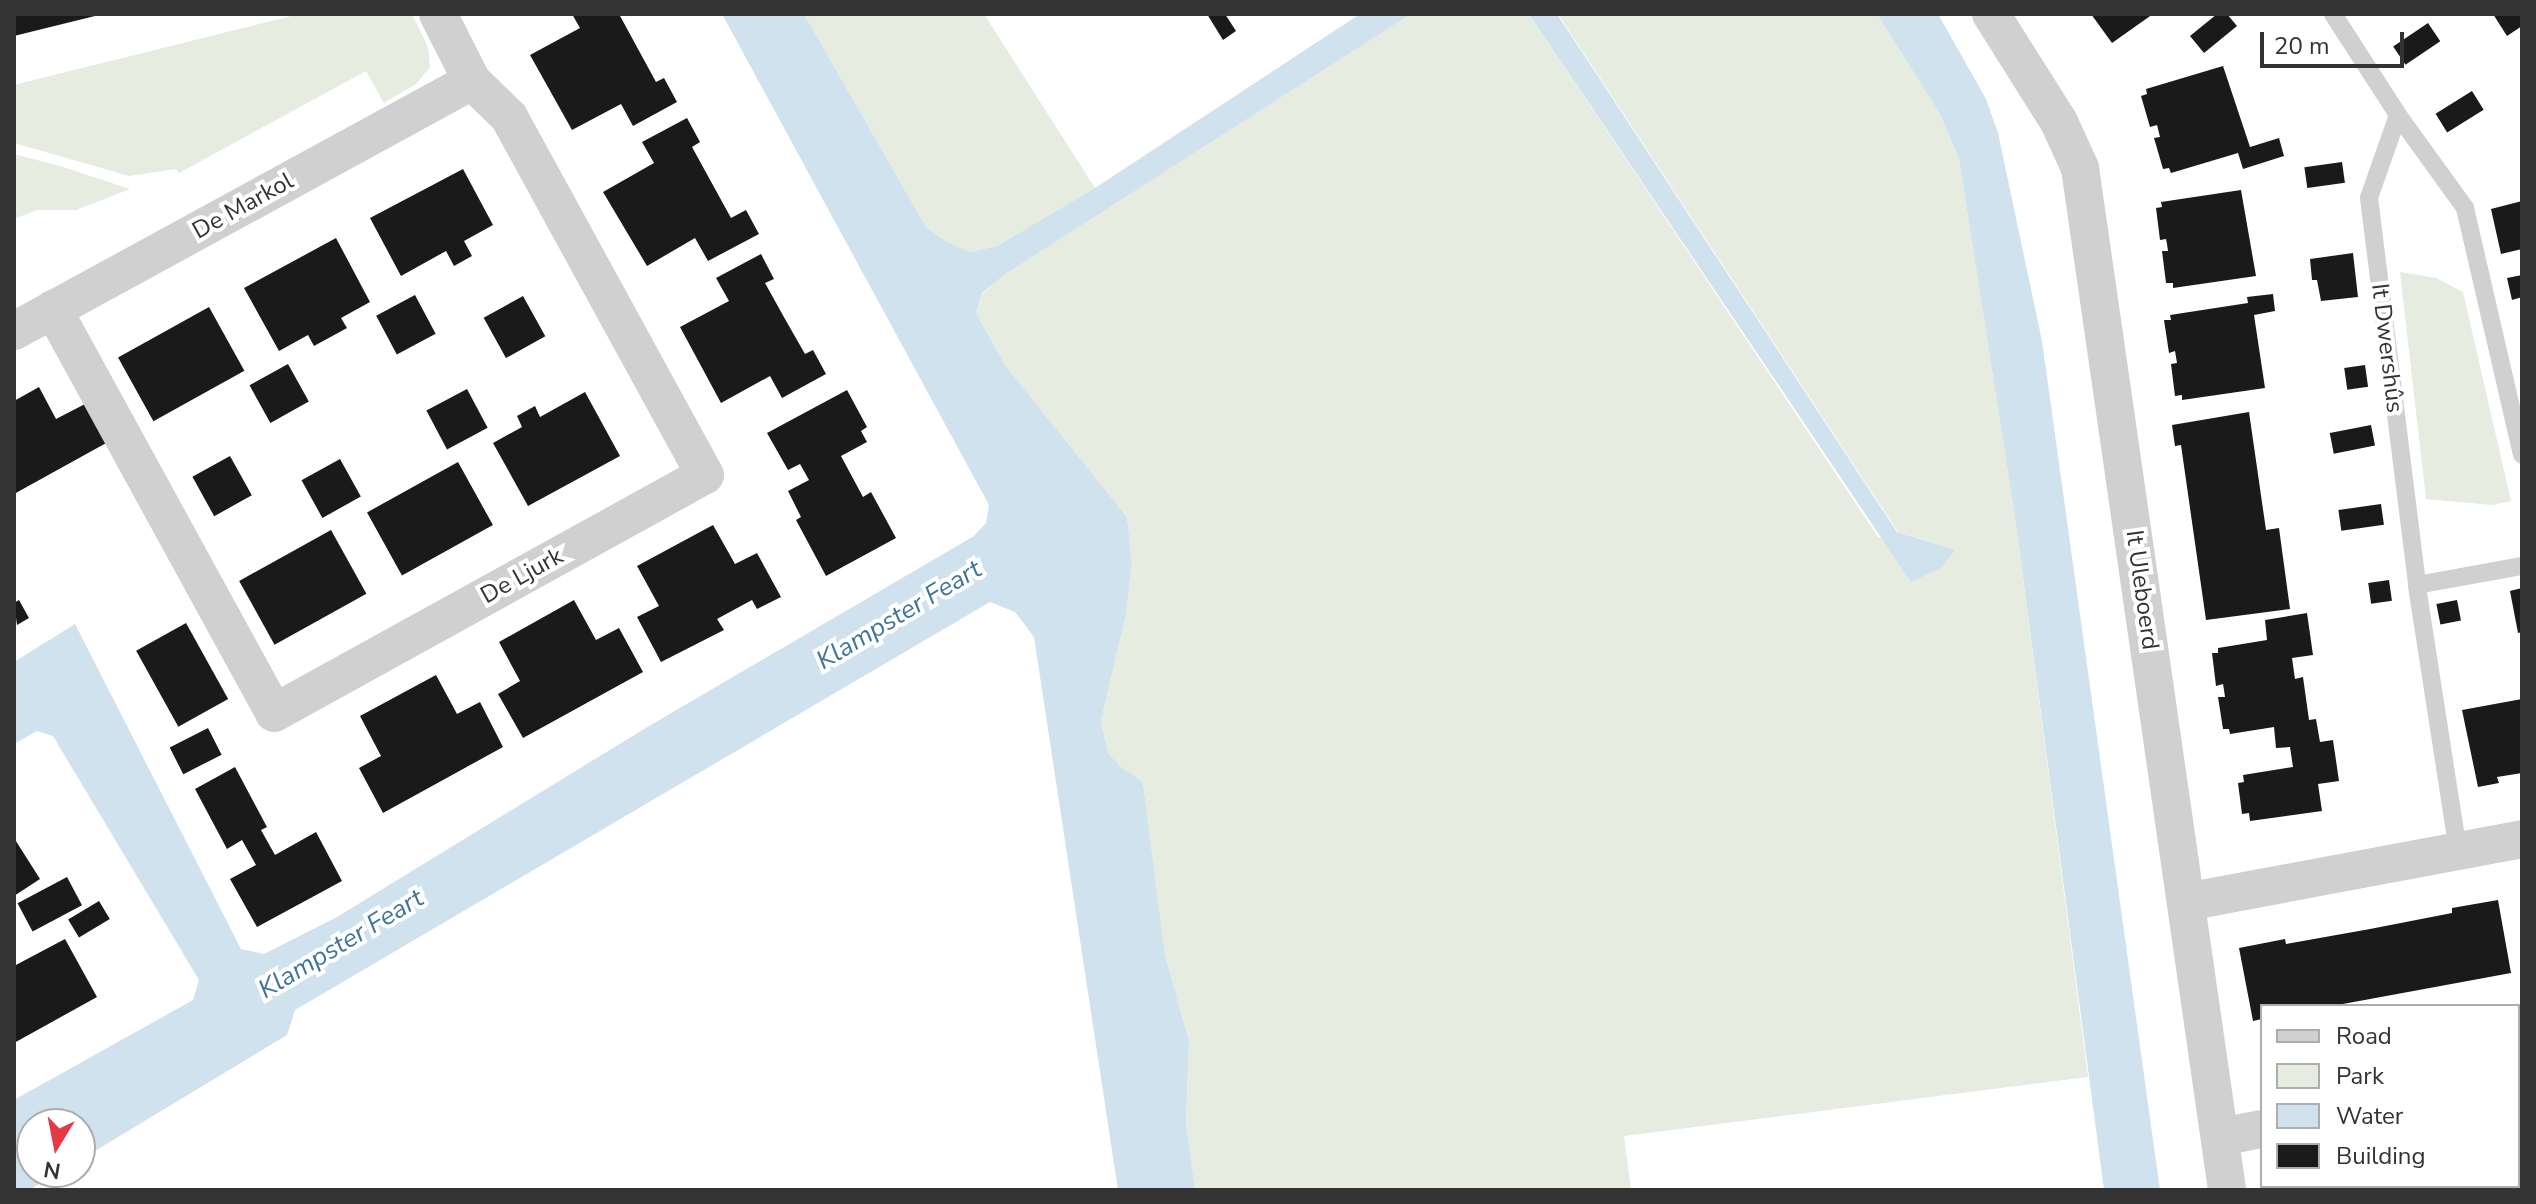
<!DOCTYPE html>
<html>
<head>
<meta charset="utf-8">
<style>
	body { margin:0 }
	#map { position:relative; width:2536px; height:1204px; overflow:hidden; background:#fff; font-family:"Nunito Sans",sans-serif }
	div>[style] { position:absolute }
	.green>* { inset:0; background:#e6ecdf }
	.water>* { inset:0; background:#cfe2ee }
	.building>* { inset:0; background:#1a1a1a; transform-origin:0 0 }
	.service>* { height:18px; margin:-9px; padding:0 9px; transform-origin:9px; border-radius:9px; background:#d0d0d0 }
	.minor>* { height:38px; margin:-19px; padding:0 19px; transform-origin:19px; border-radius:19px; background:#d0d0d0 }
	span { translate:-50% -50%; white-space:nowrap; text-align:center; line-height:1.15; -webkit-text-stroke:8px #fff; paint-order:stroke }
	.street-label { font-size:24px; color:#333 }
	.water-label { font-size:26px; color:#3f7597; font-style:italic }
	.frame { position:absolute; inset:0; border:16px solid #333; pointer-events:none }
	.legend { position:absolute; left:2260px; top:1004px; width:260px; height:184px; box-sizing:border-box; background:#fff; border:2px solid #adadad; margin:0; padding:10px 14px; list-style:none; font-size:24px; color:#333 }
	.legend li { display:flex; align-items:center; gap:16px; height:40px }
	.legend b { width:40px; border:2px solid #adadad }
	.north { position:absolute; left:16px; top:1108px; width:80px; height:80px; box-sizing:border-box; background:#fff; border:2px solid #adadad; border-radius:50%; rotate:190deg; font-size:22px; font-weight:700; line-height:32px; text-align:center; color:#333 }
	.north::after { content:''; display:block; margin:auto; width:28px; height:36px; background:#e63946; clip-path:polygon(50% 0,100% 100%,50% 72%,0 100%) }
	.scale { position:absolute; left:2260px; top:32px; width:144px; height:36px; box-sizing:border-box; border:4px solid #333; border-top:0; padding-left:10px; font-size:24px; line-height:28px; white-space:nowrap; color:#333; -webkit-text-stroke:6px #fff; paint-order:stroke }
</style>
</head>
<body>
<div id="map">
	<div class="green">
		<i style="clip-path:polygon(299px 14px,412px 14px,428px 47px,430px 67px,416px 84px,384px 103px,366px 71px,179px 173px,176px 169px,129px 176px,14px 143px,14px 85px)"></i>
		<i style="clip-path:polygon(804px 14px,984px 14px,1095px 188px,997px 246px,970px 252px,947px 242px,926px 227px)"></i>
		<i style="clip-path:polygon(1411px 14px,1529px 14px,1878px 537px,1955px 550px,1898px 532px,1558px 14px,1877px 14px,1940px 114px,1959px 159px,2016px 524px,2088px 1077px,1624px 1136px,1631px 1190px,1195px 1190px,1186px 1123px,1189px 1041px,1165px 955px,1143px 782px,1121px 767px,1108px 753px,1101px 721px,1126px 614px,1132px 561px,1127px 517px,1005px 365px,976px 313px,982px 294px,1004px 274px)"></i>
		<i style="clip-path:polygon(14px 154px,60px 166px,130px 189px,76px 210px,37px 210px,14px 219px)"></i>
		<i style="clip-path:polygon(2400px 272px,2436px 278px,2463px 292px,2511px 501px,2492px 505px,2426px 499px)"></i>
	</div>
	<div class="water">
		<i style="clip-path:polygon(722px 14px,804px 14px,926px 227px,947px 242px,970px 252px,997px 246px,1095px 188px,1360px 14px,1411px 14px,1005px 274px,982px 293px,976px 313px,1005px 365px,1127px 517px,1132px 561px,1126px 614px,1101px 721px,1108px 753px,1121px 767px,1143px 782px,1165px 955px,1189px 1041px,1186px 1123px,1195px 1190px,1118px 1190px,1034px 637px,1015px 612px,990px 602px,295px 1010px,287px 1035px,80px 1160px,80px 1124px,32px 1124px,32px 1172px,59px 1172px,29px 1190px,14px 1190px,14px 1100px,193px 1000px,199px 980px,53px 736px,37px 731px,14px 744px,14px 662px,75px 624px,241px 949px,264px 954px,337px 917px,649px 726px,974px 536px,986px 523px,989px 505px)"></i>
		<i style="clip-path:polygon(1529px 14px,1557px 14px,1897px 532px,1955px 550px,1942px 567px,1911px 582px)"></i>
		<i style="clip-path:polygon(1877px 14px,1938px 14px,1986px 99px,1998px 133px,2042px 341px,2160px 1190px,2104px 1190px,2016px 524px,1959px 159px,1940px 114px)"></i>
	</div>
	<div class="building">
		<i style="clip-path:polygon(14px 14px,99px 14px,99px 15px,14px 36px)"></i>
		<i style="clip-path:polygon(572px 14px,619px 14px,656px 82px,664px 78px,677px 102px,633px 126px,621px 104px,572px 130px,530px 55px,580px 28px)"></i>
		<i style="clip-path:polygon(1207px 14px,1225px 14px,1236px 31px,1223px 40px)"></i>
		<i style="clip-path:polygon(2091px 14px,2153px 14px,2112px 43px)"></i>
		<i style="clip-path:polygon(2217px 14px,2227px 14px,2237px 26px,2204px 53px,2190px 36px)"></i>
		<i style="clip-path:polygon(2493px 14px,2522px 14px,2522px 26px,2507px 36px)"></i>
		<i style="left:2428px;top:23px;width:22px;height:42px;rotate:56deg"></i>
		<i style="clip-path:polygon(2223px 66px,2250px 147px,2279px 138px,2284px 156px,2243px 169px,2238px 153px,2171px 173px,2169px 168px,2163px 169px,2154px 138px,2160px 137px,2157px 125px,2150px 127px,2141px 96px,2147px 94px,2146px 89px)"></i>
		<i style="left:2472px;top:91px;width:22px;height:43px;rotate:58deg"></i>
		<i style="clip-path:polygon(687px 118px,700px 142px,692px 147px,731px 218px,746px 210px,759px 234px,708px 261px,695px 238px,647px 266px,603px 192px,654px 163px,642px 142px)"></i>
		<i style="left:2342px;top:162px;width:21px;height:38px;rotate:82deg"></i>
		<i style="clip-path:polygon(463px 169px,493px 225px,464px 241px,472px 256px,454px 266px,446px 251px,401px 276px,370px 218px)"></i>
		<i style="clip-path:polygon(2241px 190px,2256px 276px,2173px 288px,2173px 283px,2166px 283px,2162px 251px,2168px 251px,2167px 244px,2166px 239px,2160px 240px,2156px 208px,2162px 207px,2161px 202px)"></i>
		<i style="clip-path:polygon(2522px 201px,2522px 249px,2501px 254px,2491px 209px)"></i>
		<i style="clip-path:polygon(336px 238px,370px 302px,341px 318px,347px 328px,314px 346px,308px 335px,279px 351px,244px 288px)"></i>
		<i style="clip-path:polygon(2353px 253px,2358px 297px,2321px 301px,2317px 280px,2312px 280px,2310px 259px)"></i>
		<i style="clip-path:polygon(761px 254px,774px 279px,765px 283px,785px 319px,805px 354px,813px 350px,826px 374px,782px 398px,770px 376px,721px 403px,680px 327px,729px 301px,716px 278px)"></i>
		<i style="clip-path:polygon(2522px 275px,2522px 297px,2512px 300px,2507px 278px)"></i>
		<i style="clip-path:polygon(2273px 294px,2275px 311px,2254px 315px,2265px 388px,2182px 400px,2182px 395px,2175px 396px,2171px 364px,2177px 363px,2175px 351px,2169px 353px,2164px 320px,2171px 320px,2170px 315px,2248px 303px,2247px 297px)"></i>
		<i style="left:415px;top:295px;width:44px;height:44px;rotate:62deg"></i>
		<i style="left:523px;top:296px;width:46px;height:45px;rotate:61deg"></i>
		<i style="left:209px;top:307px;width:73px;height:104px;rotate:61deg"></i>
		<i style="left:288px;top:364px;width:43px;height:44px;rotate:61deg"></i>
		<i style="left:2365px;top:365px;width:22px;height:21px;rotate:82deg"></i>
		<i style="clip-path:polygon(39px 387px,56px 419px,87px 403px,108px 442px,14px 494px,14px 401px)"></i>
		<i style="left:467px;top:389px;width:44px;height:46px;rotate:62deg"></i>
		<i style="clip-path:polygon(847px 390px,867px 427px,861px 431px,867px 442px,841px 456px,863px 497px,871px 492px,896px 538px,826px 576px,796px 520px,801px 517px,788px 491px,809px 480px,800px 464px,788px 470px,767px 433px)"></i>
		<i style="clip-path:polygon(585px 392px,620px 456px,528px 506px,493px 443px,522px 427px,517px 416px,535px 406px,540px 417px)"></i>
		<i style="clip-path:polygon(2249px 412px,2266px 530px,2279px 528px,2290px 609px,2206px 620px,2181px 445px,2175px 446px,2172px 425px)"></i>
		<i style="left:2371px;top:425px;width:21px;height:42px;rotate:79deg"></i>
		<i style="left:230px;top:456px;width:45px;height:43px;rotate:61deg"></i>
		<i style="left:340px;top:459px;width:43px;height:44px;rotate:61deg"></i>
		<i style="left:458px;top:462px;width:72px;height:104px;rotate:61deg"></i>
		<i style="left:2381px;top:504px;width:21px;height:43px;rotate:82deg"></i>
		<i style="clip-path:polygon(713px 525px,735px 564px,757px 553px,781px 597px,757px 609px,752px 600px,717px 619px,724px 630px,661px 662px,637px 617px,659px 606px,637px 566px)"></i>
		<i style="left:331px;top:530px;width:73px;height:105px;rotate:61deg"></i>
		<i style="left:2389px;top:580px;width:21px;height:21px;rotate:82deg"></i>
		<i style="clip-path:polygon(2522px 588px,2522px 632px,2518px 633px,2510px 591px)"></i>
		<i style="clip-path:polygon(19px 600px,29px 618px,17px 625px,14px 603px)"></i>
		<i style="clip-path:polygon(574px 600px,596px 640px,619px 628px,643px 672px,523px 738px,498px 694px,520px 681px,499px 642px)"></i>
		<i style="left:2457px;top:600px;width:21px;height:21px;rotate:79deg"></i>
		<i style="clip-path:polygon(2307px 613px,2313px 655px,2292px 658px,2295px 679px,2303px 677px,2309px 720px,2316px 719px,2320px 742px,2333px 740px,2339px 781px,2318px 784px,2322px 811px,2250px 821px,2249px 813px,2242px 814px,2238px 783px,2244px 782px,2243px 775px,2293px 767px,2290px 747px,2276px 748px,2274px 727px,2230px 734px,2229px 729px,2223px 729px,2218px 697px,2225px 697px,2224px 690px,2223px 684px,2216px 686px,2212px 653px,2218px 653px,2218px 648px,2267px 640px,2265px 620px)"></i>
		<i style="left:186px;top:623px;width:87px;height:57px;rotate:61deg"></i>
		<i style="clip-path:polygon(436px 675px,457px 714px,480px 702px,503px 747px,383px 813px,359px 768px,381px 756px,360px 716px)"></i>
		<i style="clip-path:polygon(2522px 699px,2522px 773px,2497px 777px,2499px 783px,2478px 787px,2462px 710px)"></i>
		<i style="left:208px;top:728px;width:30px;height:43px;rotate:63deg"></i>
		<i style="clip-path:polygon(235px 767px,267px 827px,261px 830px,275px 855px,316px 832px,342px 881px,257px 927px,230px 879px,256px 865px,242px 840px,227px 849px,195px 789px)"></i>
		<i style="clip-path:polygon(14px 838px,40px 879px,14px 896px)"></i>
		<i style="left:67px;top:877px;width:32px;height:56px;rotate:62deg"></i>
		<i style="clip-path:polygon(2498px 900px,2511px 973px,2332px 1006px,2262px 1006px,2262px 1019px,2253px 1021px,2239px 948px,2285px 939px,2286px 944px,2370px 929px,2452px 913px,2452px 908px)"></i>
		<i style="left:99px;top:901px;width:21px;height:36px;rotate:59deg"></i>
		<i style="clip-path:polygon(65px 939px,97px 997px,14px 1043px,14px 966px)"></i>
		<i style="clip-path:polygon(2522px 1133px,2522px 1190px,2507px 1190px,2506px 1186px,2518px 1186px,2518px 1134px)"></i>
		<i style="left:2285px;top:1186px;width:87px;height:4px"></i>
		<i style="left:2441px;top:1186px;width:46px;height:4px"></i>
	</div>
	<div class="service">
		<i style="left:2333px;top:14px;width:120px;rotate:57.2deg"></i>
		<i style="left:2398px;top:115px;width:115px;rotate:54.2deg"></i>
		<i style="left:2465px;top:208px;width:253px;rotate:77deg"></i>
		<i style="left:2398px;top:115px;width:88px;rotate:109.3deg"></i>
		<i style="left:2369px;top:198px;width:390px;rotate:82.9deg"></i>
		<i style="left:2458px;top:851px;width:269px;rotate:-98.8deg"></i>
		<i style="left:2417px;top:585px;width:107px;rotate:-10.3deg"></i>
	</div>
	<div class="minor">
		<i style="left:1991px;top:14px;width:128px;rotate:57.8deg"></i>
		<i style="left:2059px;top:122px;width:51px;rotate:65.5deg"></i>
		<i style="left:2080px;top:168px;width:1033px;rotate:81.81deg"></i>
		<i style="left:53px;top:309px;width:460px;rotate:61.3deg"></i>
		<i style="left:274px;top:713px;width:492px;rotate:-28.9deg"></i>
		<i style="left:705px;top:475px;width:408px;rotate:-118.7deg"></i>
		<i style="left:509px;top:117px;width:52px;rotate:-135.8deg"></i>
		<i style="left:472px;top:81px;width:75px;rotate:-116.9deg"></i>
		<i style="left:14px;top:331px;width:522px;rotate:-28.63deg"></i>
		<i style="left:2186px;top:902px;width:342px;rotate:-10.6deg"></i>
		<i style="left:2518px;top:1083px;width:4px;rotate:-14deg"></i>
		<i style="left:2220px;top:1137px;width:43px;rotate:-10.8deg"></i>
	</div>
	<div class="street-label">
		<span style="left:243px;top:206px;rotate:-29deg">De Markol</span>
		<span style="left:2387px;top:348px;rotate:83deg">It Dwershûs</span>
		<span style="left:522px;top:576px;rotate:-29deg">De Ljurk</span>
		<span style="left:2142px;top:590px;rotate:82deg">It Uleboerd</span>
	</div>
	<div class="water-label">
		<span style="left:899px;top:615px;rotate:-31deg">Klampster Feart</span>
		<span style="left:341px;top:944px;rotate:-31deg">Klampster Feart</span>
	</div>
	<div class="frame"></div>
	<ul class="legend">
	<li><b style="height:10px;background:#d0d0d0"></b>Road</li>
	<li><b style="height:22px;background:#e6ecdf"></b>Park</li>
	<li><b style="height:22px;background:#cfe2ee"></b>Water</li>
	<li><b style="height:22px;background:#1a1a1a"></b>Building</li>
	</ul>
	<div class="north">N</div>
	<div class="scale">20 m</div>
</div>
</body>
</html>
